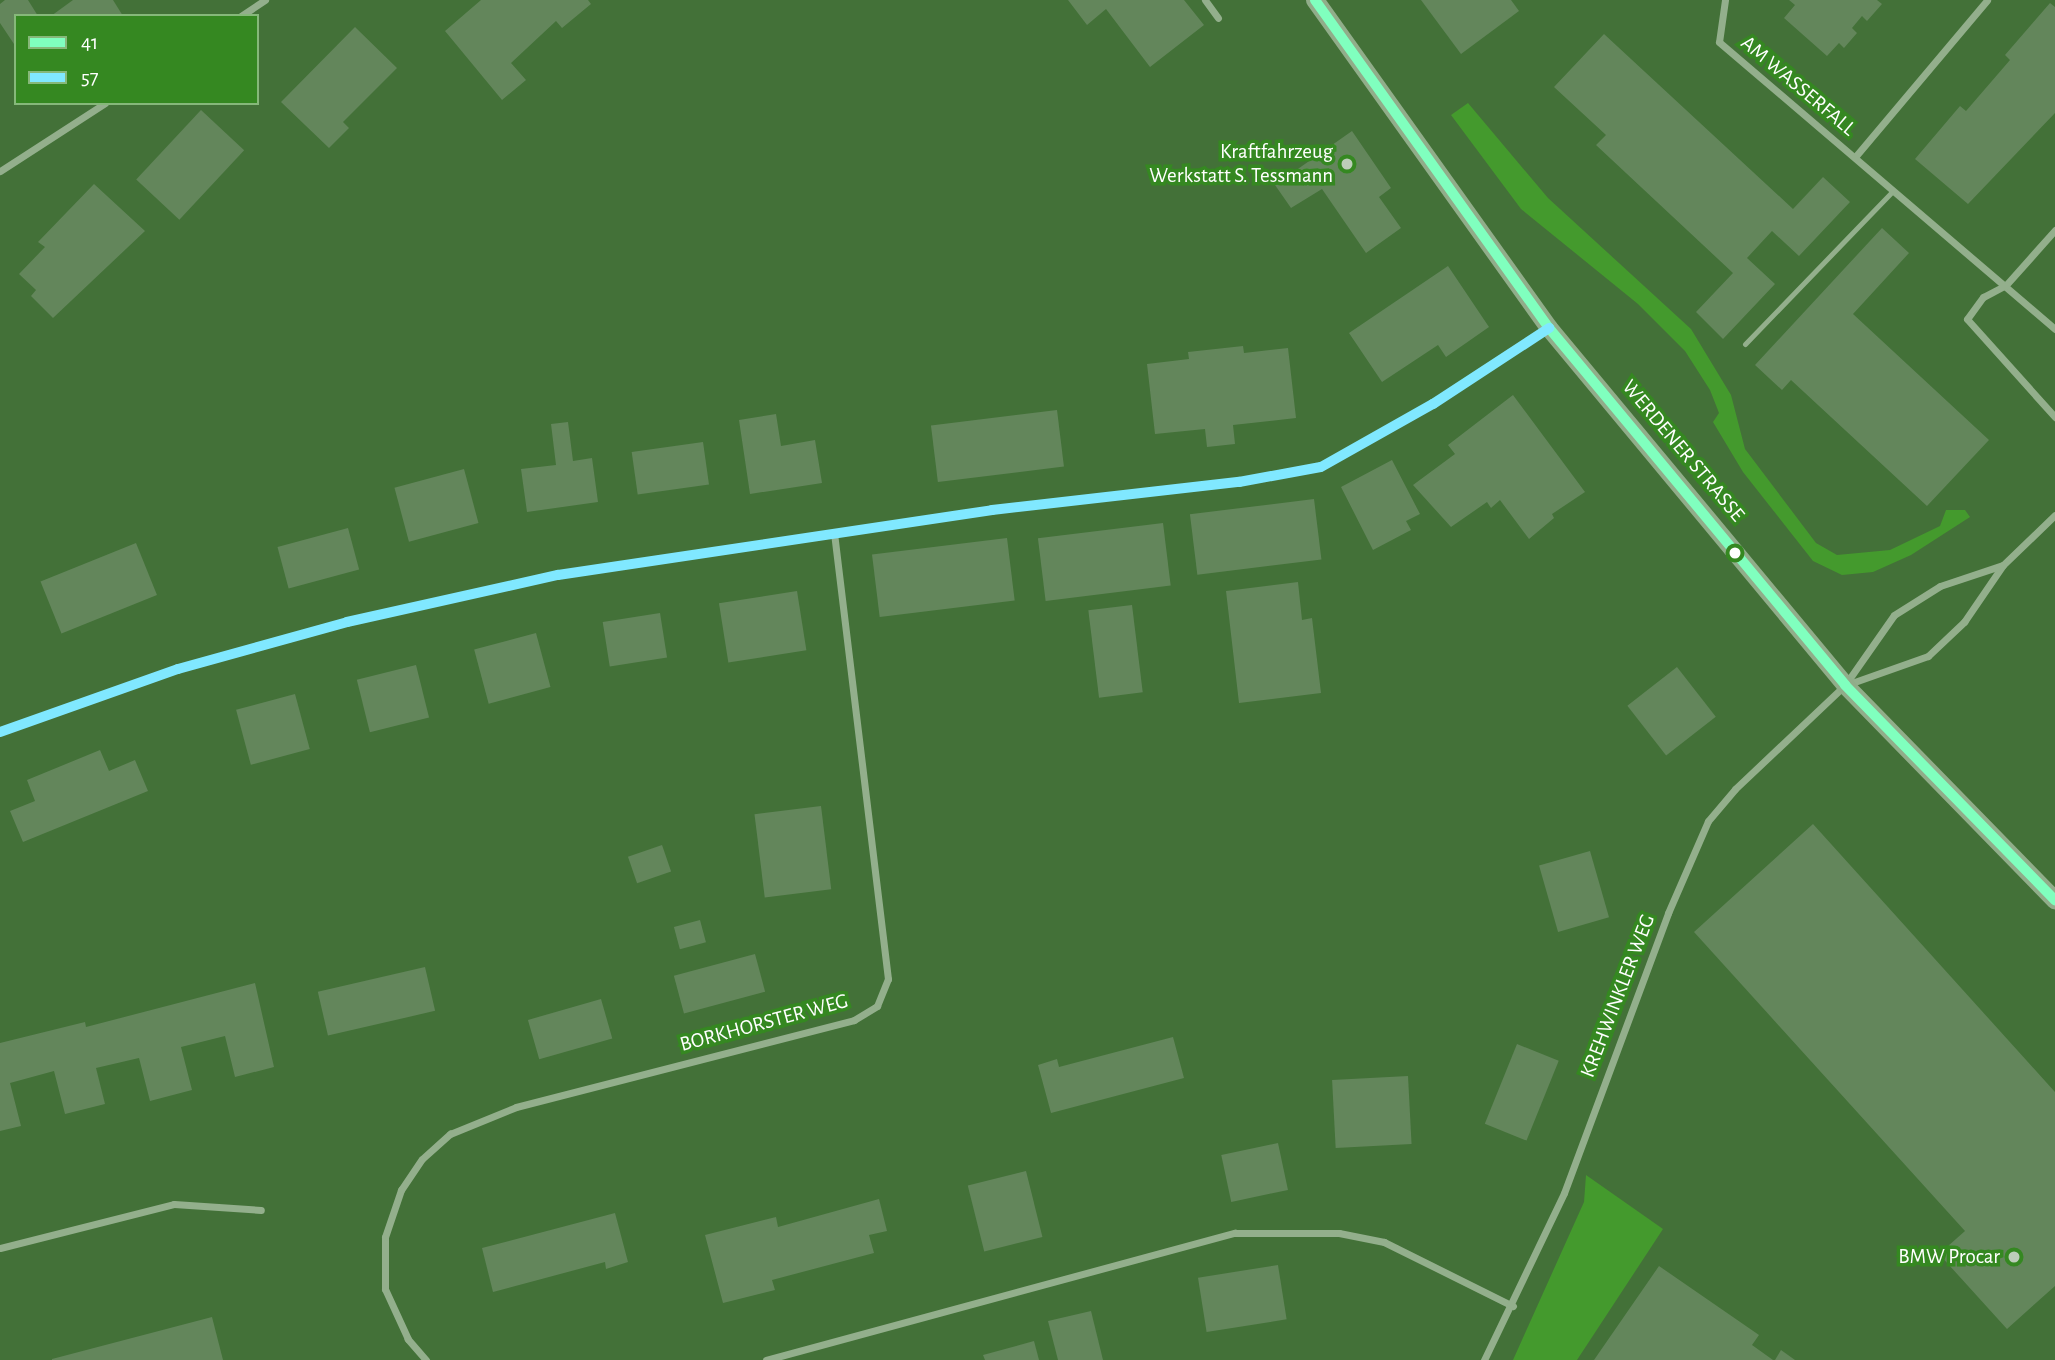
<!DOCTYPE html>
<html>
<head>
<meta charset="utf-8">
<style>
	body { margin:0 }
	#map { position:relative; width:2055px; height:1360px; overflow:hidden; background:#437138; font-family:"Alegreya Sans",sans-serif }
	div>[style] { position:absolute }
	.green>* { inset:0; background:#449a2d }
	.building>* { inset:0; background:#63865b; transform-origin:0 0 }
	.lane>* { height:5px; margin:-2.5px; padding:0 2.5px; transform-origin:2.5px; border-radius:2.5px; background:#93af8c }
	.street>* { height:7px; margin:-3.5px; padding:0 3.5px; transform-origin:3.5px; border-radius:3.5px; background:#93af8c }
	.primary>* { height:18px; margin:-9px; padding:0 9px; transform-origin:9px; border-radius:9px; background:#91ad8a }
	.bus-1>* { height:10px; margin:-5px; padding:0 5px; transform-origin:5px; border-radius:5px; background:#80ffbe }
	.bus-2>* { height:10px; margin:-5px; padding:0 5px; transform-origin:5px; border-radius:5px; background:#80e8ff }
	.dots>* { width:19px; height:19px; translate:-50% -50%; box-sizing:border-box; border:4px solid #358821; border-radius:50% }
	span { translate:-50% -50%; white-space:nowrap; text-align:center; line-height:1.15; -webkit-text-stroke:7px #358821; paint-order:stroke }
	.street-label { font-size:21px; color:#fff }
	.poi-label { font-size:21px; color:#fff }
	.right { translate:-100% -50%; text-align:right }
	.legend { position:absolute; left:14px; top:14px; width:245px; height:91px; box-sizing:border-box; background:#358821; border:2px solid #86b87a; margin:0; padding:9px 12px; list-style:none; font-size:21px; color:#fff }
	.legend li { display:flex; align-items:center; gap:14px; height:35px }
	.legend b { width:35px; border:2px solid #86b87a }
</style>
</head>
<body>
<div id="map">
	<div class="green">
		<i style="clip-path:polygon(1468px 103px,1548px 198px,1691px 329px,1731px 395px,1745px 449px,1816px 543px,1837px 555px,1890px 550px,1940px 526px,1946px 510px,1965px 510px,1970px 517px,1911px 555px,1873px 572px,1842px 575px,1813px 561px,1743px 472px,1713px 422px,1719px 413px,1710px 390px,1685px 351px,1638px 304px,1521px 209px,1451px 115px)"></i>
		<i style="clip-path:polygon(1586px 1175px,1663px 1229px,1577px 1360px,1513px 1360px,1584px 1202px)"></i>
	</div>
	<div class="building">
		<i style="clip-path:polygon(5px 0,28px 0,38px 16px,16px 16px,16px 47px,0 23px,0 4px)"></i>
		<i style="clip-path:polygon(113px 0,123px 16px,51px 16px,73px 0)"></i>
		<i style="clip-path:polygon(481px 0,588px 0,591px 4px,562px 28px,556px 21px,511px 63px,526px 80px,502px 100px,445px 31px)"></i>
		<i style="clip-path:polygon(1068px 0,1184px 0,1204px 25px,1150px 67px,1106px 9px,1087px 25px)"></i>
		<i style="clip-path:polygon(1421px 0,1511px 0,1519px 11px,1461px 54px)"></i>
		<i style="clip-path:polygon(1789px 0,1877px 0,1882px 4px,1867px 21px,1862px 16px,1852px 28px,1857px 33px,1844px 48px,1839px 43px,1827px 56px,1784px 18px,1795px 5px)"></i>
		<i style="clip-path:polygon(2050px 3px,2055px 7px,2055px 113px,1968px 204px,1915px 159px,1960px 106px,1966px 111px,2010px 60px,2005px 55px)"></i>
		<i style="clip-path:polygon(355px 27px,397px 68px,343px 122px,349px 128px,329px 148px,281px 102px)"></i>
		<i style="clip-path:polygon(1604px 34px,1793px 209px,1823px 177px,1850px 202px,1799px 256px,1772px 231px,1747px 258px,1775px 284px,1723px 339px,1696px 312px,1733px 273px,1596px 145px,1606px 135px,1554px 87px)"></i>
		<i style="left:201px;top:110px;width:59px;height:95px;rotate:43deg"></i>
		<i style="clip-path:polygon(1352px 131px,1391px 188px,1379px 197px,1401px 228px,1366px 253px,1322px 189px,1291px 208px,1275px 185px)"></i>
		<i style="clip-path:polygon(94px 184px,145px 231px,53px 318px,31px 296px,36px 290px,19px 274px,45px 247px,38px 242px)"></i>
		<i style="clip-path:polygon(1882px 228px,1909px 253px,1853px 314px,1989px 440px,1927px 506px,1791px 380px,1782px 390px,1755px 365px)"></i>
		<i style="clip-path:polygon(1448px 266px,1489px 327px,1446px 357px,1438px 345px,1382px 382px,1349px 333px)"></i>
		<i style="clip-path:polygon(1243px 346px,1244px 353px,1288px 348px,1296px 418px,1233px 425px,1235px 444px,1207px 447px,1205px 429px,1155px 434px,1147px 364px,1189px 359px,1188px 352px)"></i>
		<i style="clip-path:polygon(1513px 395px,1585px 492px,1552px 514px,1554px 518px,1529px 539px,1500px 500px,1491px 508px,1487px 502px,1451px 527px,1413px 485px,1455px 454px,1448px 445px)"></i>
		<i style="left:1057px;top:410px;width:57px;height:127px;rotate:83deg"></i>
		<i style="clip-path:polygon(776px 414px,781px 446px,815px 440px,822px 483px,750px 494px,739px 420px)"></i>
		<i style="clip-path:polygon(568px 422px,573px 461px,592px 458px,598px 502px,527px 512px,521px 469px,556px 465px,551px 424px)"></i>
		<i style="left:703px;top:442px;width:43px;height:72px;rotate:82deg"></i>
		<i style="clip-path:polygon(1392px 460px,1420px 514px,1406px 521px,1411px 530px,1373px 550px,1341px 487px)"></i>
		<i style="left:464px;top:469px;width:56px;height:72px;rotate:75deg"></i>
		<i style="left:1314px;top:499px;width:61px;height:125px;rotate:83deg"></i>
		<i style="left:1163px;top:523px;width:63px;height:126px;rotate:83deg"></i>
		<i style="left:348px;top:528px;width:43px;height:73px;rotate:75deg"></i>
		<i style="left:1007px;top:538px;width:63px;height:136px;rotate:83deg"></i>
		<i style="left:136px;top:543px;width:56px;height:103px;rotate:68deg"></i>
		<i style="clip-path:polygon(1298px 582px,1302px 620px,1312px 618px,1321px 693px,1239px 703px,1226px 591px)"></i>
		<i style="left:797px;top:591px;width:60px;height:79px;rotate:81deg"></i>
		<i style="left:1132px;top:605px;width:88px;height:44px;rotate:83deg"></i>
		<i style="left:660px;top:613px;width:45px;height:58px;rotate:81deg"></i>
		<i style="left:536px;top:633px;width:56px;height:64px;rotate:75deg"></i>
		<i style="left:416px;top:665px;width:54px;height:61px;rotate:76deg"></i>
		<i style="left:1677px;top:667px;width:63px;height:63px;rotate:52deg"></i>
		<i style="left:295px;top:694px;width:57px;height:61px;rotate:75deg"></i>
		<i style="clip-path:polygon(100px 750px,109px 771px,135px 760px,148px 791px,23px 842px,10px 811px,35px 801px,27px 780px)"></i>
		<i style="left:821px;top:806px;width:84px;height:67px;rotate:83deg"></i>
		<i style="clip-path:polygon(1813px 824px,2055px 1092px,2055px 1286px,2007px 1329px,1939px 1254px,1965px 1231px,1694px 932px)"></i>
		<i style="left:662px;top:845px;width:28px;height:36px;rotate:71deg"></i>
		<i style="left:1590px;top:851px;width:69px;height:53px;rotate:74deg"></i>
		<i style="left:700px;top:920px;width:23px;height:27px;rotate:75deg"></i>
		<i style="left:755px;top:954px;width:39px;height:84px;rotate:75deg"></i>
		<i style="left:425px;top:967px;width:45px;height:110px;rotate:77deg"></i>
		<i style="clip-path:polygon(255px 983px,274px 1067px,235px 1077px,225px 1036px,181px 1047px,192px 1090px,150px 1101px,139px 1058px,96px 1068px,105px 1104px,65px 1114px,54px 1071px,10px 1083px,21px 1126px,0 1131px,0 1043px,85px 1022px,86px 1027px)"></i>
		<i style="left:601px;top:999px;width:41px;height:76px;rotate:74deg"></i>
		<i style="clip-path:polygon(1173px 1037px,1184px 1078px,1051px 1113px,1038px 1065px,1057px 1059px,1059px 1067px)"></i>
		<i style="left:1517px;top:1044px;width:45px;height:86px;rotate:22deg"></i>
		<i style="left:1408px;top:1076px;width:68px;height:76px;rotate:87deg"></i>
		<i style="left:1278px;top:1143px;width:48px;height:58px;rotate:78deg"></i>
		<i style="left:1026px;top:1171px;width:68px;height:60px;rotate:76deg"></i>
		<i style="clip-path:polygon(879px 1199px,887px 1231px,869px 1235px,874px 1253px,772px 1280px,775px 1290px,723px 1303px,705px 1235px,776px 1217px,778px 1227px)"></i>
		<i style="clip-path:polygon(615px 1213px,628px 1262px,606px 1269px,605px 1262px,493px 1292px,482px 1248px)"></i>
		<i style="left:1278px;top:1265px;width:55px;height:81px;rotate:81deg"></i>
		<i style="clip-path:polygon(1659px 1266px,1759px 1335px,1752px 1345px,1773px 1360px,1594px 1360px)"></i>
		<i style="clip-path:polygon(1091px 1311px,1103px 1360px,1058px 1360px,1048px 1321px)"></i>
		<i style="clip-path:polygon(212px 1317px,223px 1360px,52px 1360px,52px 1359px)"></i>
		<i style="clip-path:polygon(1034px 1341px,1039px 1360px,985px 1360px,983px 1355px)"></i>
		<i style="clip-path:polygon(1781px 1350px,1795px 1360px,1775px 1360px)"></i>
	</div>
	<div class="lane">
		<i style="left:1745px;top:344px;width:213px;rotate:-46deg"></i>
	</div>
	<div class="street">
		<i style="left:1205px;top:0;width:22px;rotate:54deg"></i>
		<i style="left:1725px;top:0;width:42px;rotate:98.1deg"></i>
		<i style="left:1719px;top:42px;width:442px;rotate:40.5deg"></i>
		<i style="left:241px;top:16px;width:29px;rotate:-34deg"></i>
		<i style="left:1855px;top:157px;width:205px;rotate:-49.9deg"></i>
		<i style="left:0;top:171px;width:125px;rotate:-32.9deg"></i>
		<i style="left:2055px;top:230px;width:74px;rotate:131.7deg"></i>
		<i style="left:2006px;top:285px;width:26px;rotate:152deg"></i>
		<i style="left:1983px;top:297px;width:27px;rotate:126deg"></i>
		<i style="left:1967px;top:319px;width:132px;rotate:48.1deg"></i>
		<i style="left:1846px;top:685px;width:87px;rotate:-19.5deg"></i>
		<i style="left:1928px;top:656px;width:50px;rotate:-43.4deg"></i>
		<i style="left:1964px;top:622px;width:69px;rotate:-55.6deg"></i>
		<i style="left:2003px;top:565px;width:72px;rotate:-43.9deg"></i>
		<i style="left:0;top:732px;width:189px;rotate:-19.5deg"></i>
		<i style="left:178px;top:669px;width:175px;rotate:-15.5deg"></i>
		<i style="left:347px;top:622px;width:216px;rotate:-12.6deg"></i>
		<i style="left:558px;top:575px;width:439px;rotate:-8.5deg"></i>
		<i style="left:992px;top:510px;width:249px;rotate:-6.5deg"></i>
		<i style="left:1239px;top:482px;width:83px;rotate:-10.4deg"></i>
		<i style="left:1321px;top:467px;width:129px;rotate:-29.4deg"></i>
		<i style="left:1433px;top:404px;width:136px;rotate:-33.3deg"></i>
		<i style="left:0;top:1248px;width:179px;rotate:-14.2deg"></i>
		<i style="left:174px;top:1204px;width:87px;rotate:3.9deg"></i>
		<i style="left:426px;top:1360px;width:28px;rotate:-131deg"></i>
		<i style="left:408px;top:1339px;width:55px;rotate:-114.7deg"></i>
		<i style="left:385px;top:1289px;width:52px;rotate:-90deg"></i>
		<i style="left:385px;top:1237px;width:50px;rotate:-71.2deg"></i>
		<i style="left:401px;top:1190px;width:37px;rotate:-56deg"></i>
		<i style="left:422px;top:1159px;width:38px;rotate:-42deg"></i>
		<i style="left:450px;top:1134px;width:71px;rotate:-22.2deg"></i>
		<i style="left:516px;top:1107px;width:349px;rotate:-14.4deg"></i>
		<i style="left:854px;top:1020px;width:27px;rotate:-31deg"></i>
		<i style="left:877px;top:1006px;width:29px;rotate:-68deg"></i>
		<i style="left:888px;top:979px;width:449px;rotate:-96.9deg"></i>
		<i style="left:766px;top:1360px;width:486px;rotate:-15.2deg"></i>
		<i style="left:1235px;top:1233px;width:104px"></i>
		<i style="left:1339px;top:1233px;width:46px;rotate:11.3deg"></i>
		<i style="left:1384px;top:1242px;width:144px;rotate:26.4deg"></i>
		<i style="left:1484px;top:1360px;width:185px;rotate:-64.4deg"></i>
		<i style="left:1564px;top:1193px;width:299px;rotate:-69.6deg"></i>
		<i style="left:1668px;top:913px;width:100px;rotate:-66.5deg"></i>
		<i style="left:1708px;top:821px;width:42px;rotate:-49.8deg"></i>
		<i style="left:1735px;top:789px;width:151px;rotate:-43.4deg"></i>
		<i style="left:1845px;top:685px;width:85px;rotate:-55deg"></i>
		<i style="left:1894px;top:615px;width:54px;rotate:-32.2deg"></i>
		<i style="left:1940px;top:586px;width:66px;rotate:-18.4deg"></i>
	</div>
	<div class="primary">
		<i style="left:1315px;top:0;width:403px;rotate:54.5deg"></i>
		<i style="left:1549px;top:328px;width:464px;rotate:50.3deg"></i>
		<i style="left:1845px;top:685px;width:301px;rotate:45.7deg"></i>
	</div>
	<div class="bus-1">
		<i style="left:1315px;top:0;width:403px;rotate:54.5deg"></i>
		<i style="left:1549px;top:328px;width:464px;rotate:50.3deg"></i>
		<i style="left:1845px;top:685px;width:301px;rotate:45.7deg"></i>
	</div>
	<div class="bus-2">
		<i style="left:0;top:732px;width:189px;rotate:-19.5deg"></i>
		<i style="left:178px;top:669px;width:175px;rotate:-15.5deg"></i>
		<i style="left:347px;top:622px;width:216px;rotate:-12.6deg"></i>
		<i style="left:558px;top:575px;width:439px;rotate:-8.5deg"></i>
		<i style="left:992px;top:510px;width:249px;rotate:-6.5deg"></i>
		<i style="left:1239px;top:482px;width:83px;rotate:-10.4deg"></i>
		<i style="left:1321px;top:467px;width:129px;rotate:-29.4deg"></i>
		<i style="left:1433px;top:404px;width:139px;rotate:-33.2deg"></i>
	</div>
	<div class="dots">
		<i style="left:1347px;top:164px;background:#bdcdb9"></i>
		<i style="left:1735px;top:553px;background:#fff"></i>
		<i style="left:2014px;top:1257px;background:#bdcdb9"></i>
	</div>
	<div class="street-label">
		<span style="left:1798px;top:86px;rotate:40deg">AM WASSERFALL</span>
		<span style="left:1683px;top:451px;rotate:50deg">WERDENER STRASSE</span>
		<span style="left:1618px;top:996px;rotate:-69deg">KREHWINKLER WEG</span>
		<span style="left:764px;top:1023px;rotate:-15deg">BORKHORSTER WEG</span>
	</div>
	<div class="poi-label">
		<span class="right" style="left:1333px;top:164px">Kraftfahrzeug<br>Werkstatt S. Tessmann</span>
		<span class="right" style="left:2000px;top:1257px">BMW Procar</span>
	</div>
	<ul class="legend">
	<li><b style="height:9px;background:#80ffbe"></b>41</li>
	<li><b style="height:9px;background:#80e8ff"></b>57</li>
	</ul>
</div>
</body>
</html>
